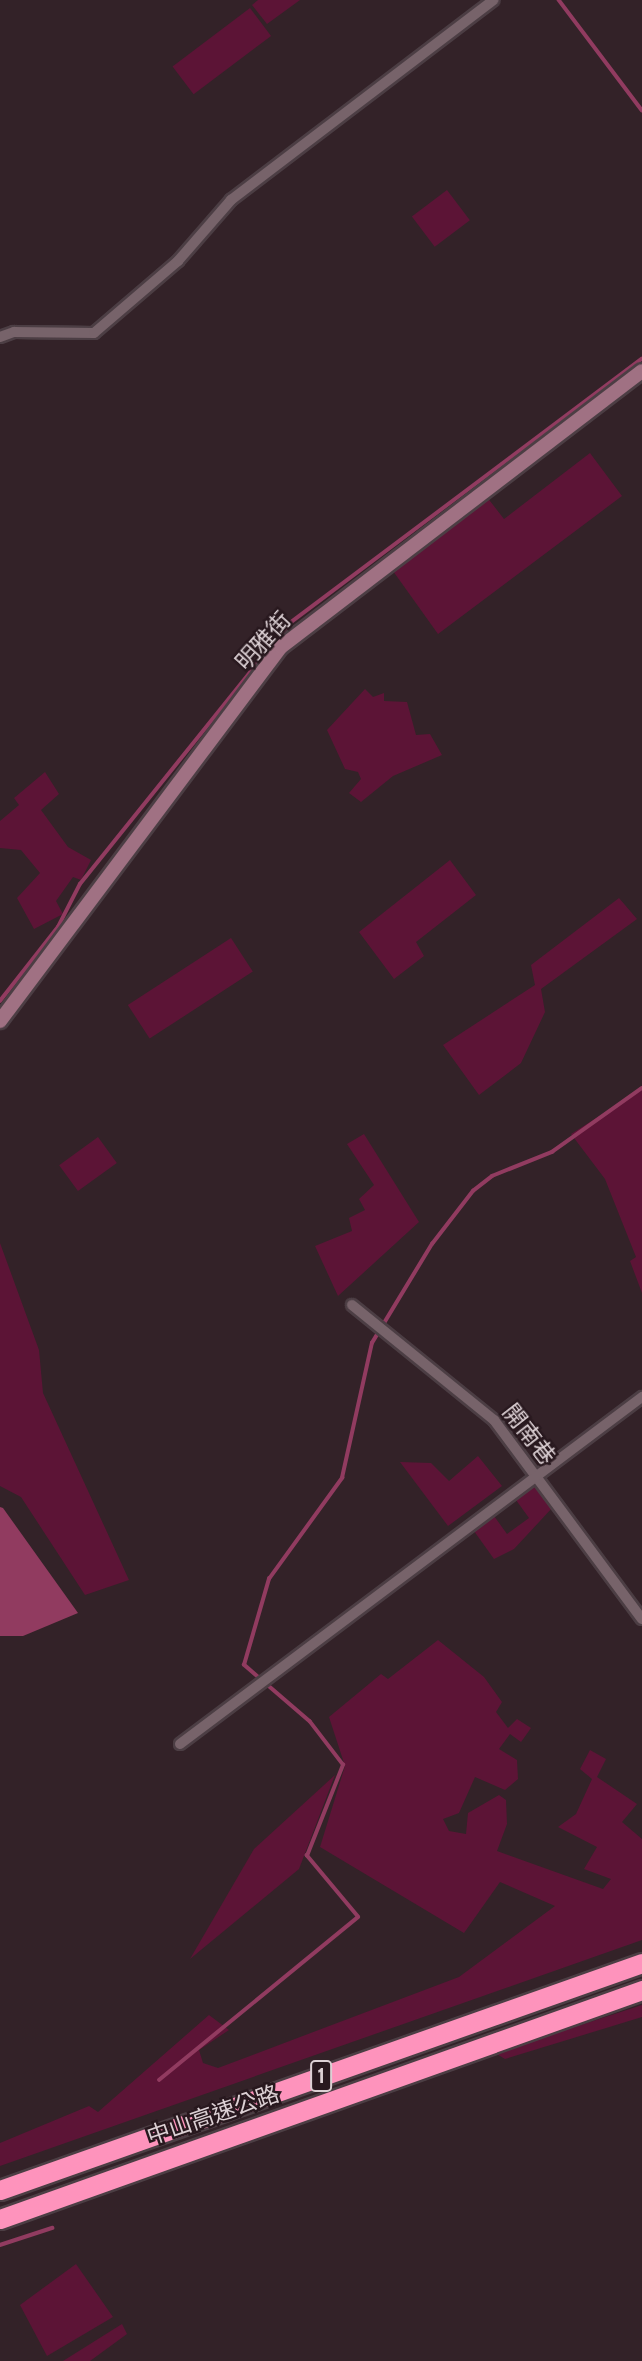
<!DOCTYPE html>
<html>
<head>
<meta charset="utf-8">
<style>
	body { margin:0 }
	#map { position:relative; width:642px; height:2361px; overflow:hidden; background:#332228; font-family:Cabin,"Noto Sans TC",sans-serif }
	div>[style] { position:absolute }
	.green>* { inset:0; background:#5c1436; transform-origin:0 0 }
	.water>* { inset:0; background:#913b60 }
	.stream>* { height:3.5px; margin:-1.75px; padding:0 1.75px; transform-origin:1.75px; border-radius:1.75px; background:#913b60 }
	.roads { filter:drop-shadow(2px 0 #4c3e44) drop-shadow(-2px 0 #4c3e44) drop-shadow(0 2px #4c3e44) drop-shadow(0 -2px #4c3e44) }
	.street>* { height:10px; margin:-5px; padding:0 5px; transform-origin:5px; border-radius:5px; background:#77636a }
	.secondary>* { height:14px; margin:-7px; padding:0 7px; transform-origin:7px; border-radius:7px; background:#a07183 }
	.highway>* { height:19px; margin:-9.5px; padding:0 9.5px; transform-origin:9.5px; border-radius:9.5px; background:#fe93bc }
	span { translate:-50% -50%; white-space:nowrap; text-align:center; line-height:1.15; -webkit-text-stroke:5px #28181e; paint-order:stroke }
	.shield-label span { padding:2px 5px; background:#28181e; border:2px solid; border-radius:5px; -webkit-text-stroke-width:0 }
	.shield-label { font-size:21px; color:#dcd0d4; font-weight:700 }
	.street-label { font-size:23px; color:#dcd0d4 }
</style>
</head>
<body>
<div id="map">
	<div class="green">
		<i style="clip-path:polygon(258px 0,300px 0,267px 24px,252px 5px)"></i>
		<i style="left:250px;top:8px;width:35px;height:97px;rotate:53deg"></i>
		<i style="left:447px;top:190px;width:38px;height:44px;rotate:53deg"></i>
		<i style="clip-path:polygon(590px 453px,622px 496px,438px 634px,388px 564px,483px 492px,504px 519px)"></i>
		<i style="clip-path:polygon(365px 689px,373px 697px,384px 693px,384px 701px,407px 702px,416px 735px,430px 734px,442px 755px,393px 776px,361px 802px,349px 793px,361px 779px,358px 772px,345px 769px,327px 730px)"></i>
		<i style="clip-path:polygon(45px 772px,59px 794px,41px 810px,68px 847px,91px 860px,81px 880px,73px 877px,56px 901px,63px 914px,34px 929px,17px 898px,40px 873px,21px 850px,0 848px,0 821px,19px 805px,14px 798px)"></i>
		<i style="clip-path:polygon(450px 860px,476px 895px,416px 942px,424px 956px,394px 979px,359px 932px)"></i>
		<i style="clip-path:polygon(619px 898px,637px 919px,541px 989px,545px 1012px,521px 1063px,479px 1095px,443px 1045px,535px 985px,531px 965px)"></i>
		<i style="left:231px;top:938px;width:40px;height:123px;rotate:57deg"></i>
		<i style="clip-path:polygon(642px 1089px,642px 1293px,630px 1261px,636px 1257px,605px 1179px,571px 1134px)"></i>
		<i style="clip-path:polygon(364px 1134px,419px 1222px,338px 1296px,315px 1246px,352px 1231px,349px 1218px,365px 1210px,359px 1199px,374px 1185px,347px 1144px)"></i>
		<i style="left:98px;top:1137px;width:32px;height:48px;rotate:54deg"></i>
		<i style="clip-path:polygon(0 1243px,39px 1350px,43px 1393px,129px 1580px,85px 1595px,21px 1497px,0 1486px)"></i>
		<i style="clip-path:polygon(478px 1456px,502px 1486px,448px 1526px,400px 1462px,431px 1463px,449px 1481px)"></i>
		<i style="clip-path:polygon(534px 1482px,553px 1507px,514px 1549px,494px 1559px,469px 1524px,489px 1509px,507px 1534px,529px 1518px,516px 1500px,502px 1510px,497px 1504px)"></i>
		<i style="clip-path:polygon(438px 1640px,484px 1677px,502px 1702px,496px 1712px,508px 1728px,517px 1719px,531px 1728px,521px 1742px,510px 1734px,499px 1749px,517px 1760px,518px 1779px,505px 1790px,475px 1777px,459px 1813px,443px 1819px,449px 1831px,466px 1834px,468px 1813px,499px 1795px,506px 1800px,507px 1824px,497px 1851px,603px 1889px,611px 1879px,584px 1869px,597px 1847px,558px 1827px,576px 1814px,592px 1779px,580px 1769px,590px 1750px,606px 1759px,597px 1777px,637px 1804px,622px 1822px,642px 1839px,642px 1940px,0 2166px,0 2143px,89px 2106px,98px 2112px,209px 2015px,229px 2030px,199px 2050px,203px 2063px,218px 2068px,459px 1977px,555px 1906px,500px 1882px,464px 1933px,320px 1847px,345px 1766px,329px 1717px,381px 1674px,388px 1679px)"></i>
		<i style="clip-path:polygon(335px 1775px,299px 1869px,190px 1959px,254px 1849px)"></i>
		<i style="clip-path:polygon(642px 2005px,642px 2017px,505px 2059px,495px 2053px)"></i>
		<i style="clip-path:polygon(76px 2264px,113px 2317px,47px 2356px,20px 2305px)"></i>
		<i style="clip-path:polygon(122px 2324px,127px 2334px,90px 2361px,63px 2361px)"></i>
	</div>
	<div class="water">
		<i style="clip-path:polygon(0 1507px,3px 1508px,78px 1613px,23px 1636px,0 1636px)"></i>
	</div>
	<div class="stream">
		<i style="left:559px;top:0;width:138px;rotate:53deg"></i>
		<i style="left:0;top:1001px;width:94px;rotate:-51.9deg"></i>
		<i style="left:58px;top:927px;width:48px;rotate:-62.9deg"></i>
		<i style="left:80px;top:884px;width:335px;rotate:-51.2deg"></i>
		<i style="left:290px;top:623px;width:440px;rotate:-36.9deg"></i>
		<i style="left:159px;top:2080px;width:257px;rotate:-39.3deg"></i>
		<i style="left:358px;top:1917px;width:80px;rotate:-129.9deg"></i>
		<i style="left:307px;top:1856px;width:98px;rotate:-68.4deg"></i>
		<i style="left:343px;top:1765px;width:54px;rotate:-127.5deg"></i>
		<i style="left:310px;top:1722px;width:87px;rotate:-139.2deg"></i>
		<i style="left:244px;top:1665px;width:90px;rotate:-73.8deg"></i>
		<i style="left:269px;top:1579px;width:125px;rotate:-54.1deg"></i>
		<i style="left:342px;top:1478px;width:138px;rotate:-77.5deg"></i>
		<i style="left:372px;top:1343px;width:116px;rotate:-58.8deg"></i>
		<i style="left:432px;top:1244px;width:67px;rotate:-52.3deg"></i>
		<i style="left:473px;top:1191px;width:24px;rotate:-38deg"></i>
		<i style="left:492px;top:1176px;width:65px;rotate:-21.8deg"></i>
		<i style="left:552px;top:1152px;width:110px;rotate:-35.4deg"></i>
		<i style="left:0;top:2245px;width:55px;rotate:-18.1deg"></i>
	</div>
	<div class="roads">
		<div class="street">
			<i style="left:0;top:337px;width:15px;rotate:-20deg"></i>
			<i style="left:14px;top:332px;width:80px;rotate:0.7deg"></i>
			<i style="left:94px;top:333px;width:111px;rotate:-40.6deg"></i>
			<i style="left:178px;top:261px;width:81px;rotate:-49deg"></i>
			<i style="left:231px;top:200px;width:330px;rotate:-37.3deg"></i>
			<i style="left:352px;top:1305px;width:183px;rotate:39deg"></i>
			<i style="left:494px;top:1420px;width:248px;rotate:53.4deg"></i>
			<i style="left:180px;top:1744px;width:578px;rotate:-36.91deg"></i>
		</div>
		<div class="secondary">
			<i style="left:0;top:1021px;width:468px;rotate:-53.1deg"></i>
			<i style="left:281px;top:647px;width:454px;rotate:-37.4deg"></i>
		</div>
		<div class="highway">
			<i style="left:0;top:2190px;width:681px;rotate:-19.47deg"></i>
			<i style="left:0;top:2219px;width:682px;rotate:-19.63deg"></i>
		</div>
	</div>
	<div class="shield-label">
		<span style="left:321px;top:2076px">1</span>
	</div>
	<div class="street-label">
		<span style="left:263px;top:641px;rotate:-48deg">明雅街</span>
		<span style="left:529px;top:1434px;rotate:52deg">開南巷</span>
		<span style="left:213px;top:2115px;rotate:-19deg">中山高速公路</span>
	</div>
</div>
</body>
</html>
